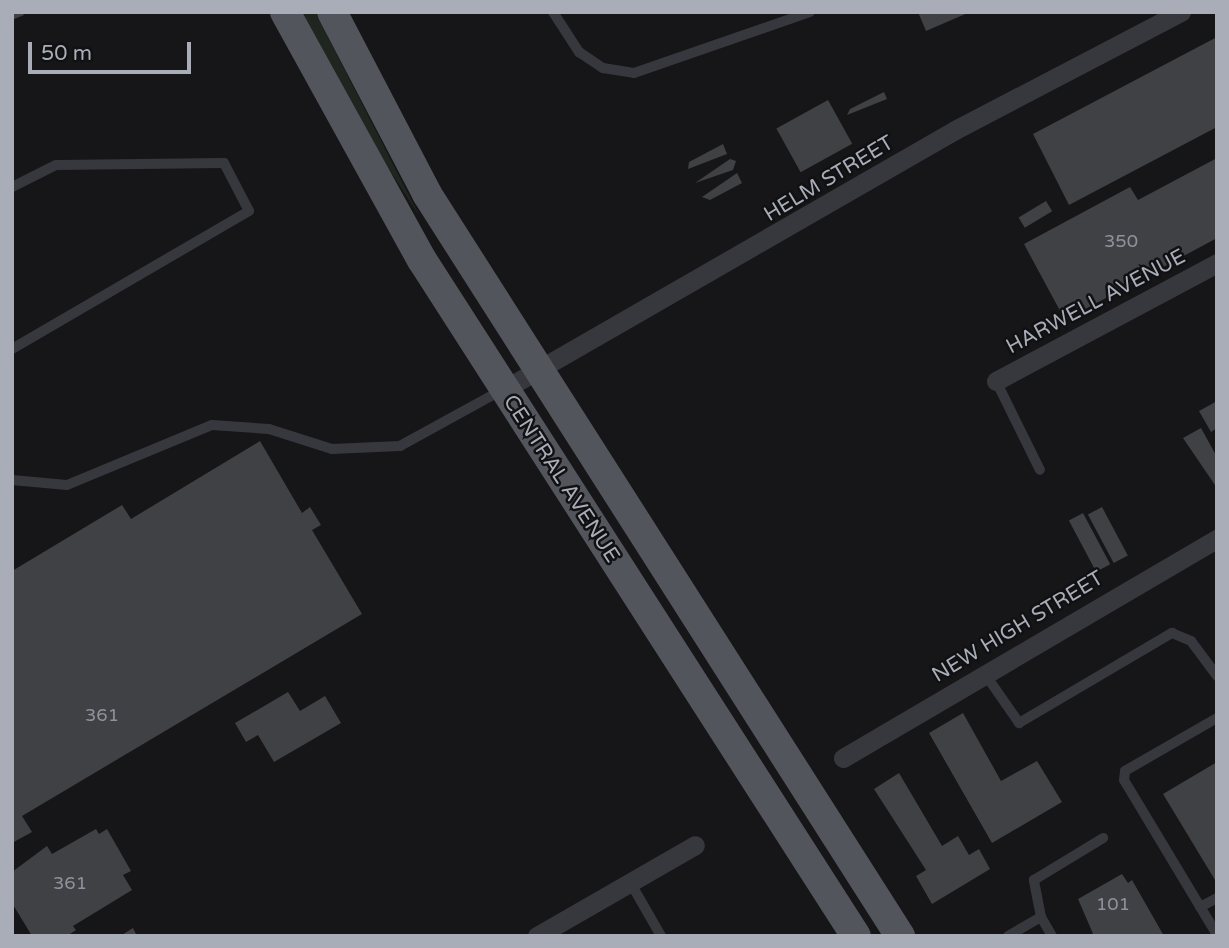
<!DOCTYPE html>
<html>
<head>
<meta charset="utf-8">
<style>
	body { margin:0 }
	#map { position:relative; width:1229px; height:948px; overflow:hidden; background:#161618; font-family:"Varela Round",sans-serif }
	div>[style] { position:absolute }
	.green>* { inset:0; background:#1e261f }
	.building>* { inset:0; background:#404145; transform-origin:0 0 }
	.service>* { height:10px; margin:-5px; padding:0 5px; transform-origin:5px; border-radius:5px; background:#37383d }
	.minor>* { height:19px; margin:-9.5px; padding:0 9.5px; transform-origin:9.5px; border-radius:9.5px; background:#37383d }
	.primary>* { height:30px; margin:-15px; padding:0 15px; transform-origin:15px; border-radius:15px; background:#53555c }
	span { translate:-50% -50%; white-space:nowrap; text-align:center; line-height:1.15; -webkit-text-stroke:5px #111113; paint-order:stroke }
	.number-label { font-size:18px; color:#8e929b }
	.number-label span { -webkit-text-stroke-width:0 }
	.street-label { font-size:21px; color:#a8adb8 }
	.frame { position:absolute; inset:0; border:14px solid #a8adb8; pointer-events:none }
	.scale { position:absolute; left:28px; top:42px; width:163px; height:32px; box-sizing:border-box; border:4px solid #a8adb8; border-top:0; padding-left:9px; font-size:21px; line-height:24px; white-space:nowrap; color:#a8adb8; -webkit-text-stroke:5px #111113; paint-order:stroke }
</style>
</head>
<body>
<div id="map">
	<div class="green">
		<i style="clip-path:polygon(299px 12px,315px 12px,420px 217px,372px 143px)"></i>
	</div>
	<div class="building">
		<i style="clip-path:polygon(12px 12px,22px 12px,24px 15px,12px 20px)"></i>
		<i style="clip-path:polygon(918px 12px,970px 12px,926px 31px)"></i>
		<i style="clip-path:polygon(1217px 37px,1217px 127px,1069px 205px,1033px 134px)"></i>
		<i style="clip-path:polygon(884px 92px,887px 99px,847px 115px,850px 109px)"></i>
		<i style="left:828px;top:100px;width:50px;height:59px;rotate:61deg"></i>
		<i style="clip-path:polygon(723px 144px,727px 154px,688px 169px,689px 162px)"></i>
		<i style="clip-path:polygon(1217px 158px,1217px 238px,1065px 320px,1024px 244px,1130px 187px,1138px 200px)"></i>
		<i style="clip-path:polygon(730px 159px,736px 161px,733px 170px,695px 183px)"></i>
		<i style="clip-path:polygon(737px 173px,742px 183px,710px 200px,702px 197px)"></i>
		<i style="left:1046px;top:201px;width:12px;height:32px;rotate:59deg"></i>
		<i style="clip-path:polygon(1217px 401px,1217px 428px,1211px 432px,1199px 411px)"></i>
		<i style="clip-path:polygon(1201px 428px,1217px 457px,1217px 488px,1183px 438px)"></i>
		<i style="clip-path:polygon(260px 441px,302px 513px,310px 507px,321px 525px,312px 530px,362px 614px,22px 816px,32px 832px,12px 843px,12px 571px,122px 505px,131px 519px)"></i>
		<i style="left:1102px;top:507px;width:55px;height:16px;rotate:62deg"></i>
		<i style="left:1083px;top:513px;width:58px;height:16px;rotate:62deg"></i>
		<i style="clip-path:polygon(288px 692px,300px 711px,325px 696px,341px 723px,274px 762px,258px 735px,246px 742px,235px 723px)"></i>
		<i style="clip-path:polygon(963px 713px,1001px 781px,1037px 761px,1062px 802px,992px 843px,929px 733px)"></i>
		<i style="clip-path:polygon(1217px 762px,1217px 879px,1215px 880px,1163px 794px)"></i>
		<i style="clip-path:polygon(899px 773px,942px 846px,958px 836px,969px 855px,979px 849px,990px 869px,932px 904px,916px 876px,926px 870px,874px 789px)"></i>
		<i style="clip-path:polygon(96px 829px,99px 834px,107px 829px,131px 871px,123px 875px,132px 890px,73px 926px,76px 930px,67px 936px,32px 936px,12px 903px,12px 872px,47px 846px,52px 854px)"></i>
		<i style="clip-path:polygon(1122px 874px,1128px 883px,1132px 880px,1164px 936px,1094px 936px,1078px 899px)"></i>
		<i style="clip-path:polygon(133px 928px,137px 936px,121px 936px,125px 933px)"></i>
	</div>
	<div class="service">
		<i style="left:553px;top:12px;width:48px;rotate:57deg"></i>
		<i style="left:579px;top:52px;width:29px;rotate:34deg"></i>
		<i style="left:603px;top:68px;width:31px;rotate:9deg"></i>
		<i style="left:634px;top:73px;width:186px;rotate:-19.1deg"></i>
		<i style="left:12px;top:187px;width:49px;rotate:-26.6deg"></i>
		<i style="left:56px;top:165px;width:168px;rotate:-0.7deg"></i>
		<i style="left:224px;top:163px;width:54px;rotate:62.5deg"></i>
		<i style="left:249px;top:211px;width:274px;rotate:149.8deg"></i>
		<i style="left:996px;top:381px;width:99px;rotate:63.7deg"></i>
		<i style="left:12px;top:480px;width:55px;rotate:5.2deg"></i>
		<i style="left:67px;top:485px;width:157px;rotate:-22.5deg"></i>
		<i style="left:212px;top:425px;width:57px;rotate:4deg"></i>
		<i style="left:269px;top:429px;width:66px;rotate:17.6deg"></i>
		<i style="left:332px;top:449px;width:68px;rotate:-2.5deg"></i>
		<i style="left:400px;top:446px;width:114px;rotate:-28.8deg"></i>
		<i style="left:985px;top:674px;width:60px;rotate:55.2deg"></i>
		<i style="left:1019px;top:723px;width:178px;rotate:-30.5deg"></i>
		<i style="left:1172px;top:633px;width:21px;rotate:23deg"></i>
		<i style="left:1191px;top:641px;width:44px;rotate:53.4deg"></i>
		<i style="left:1217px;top:718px;width:106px;rotate:150.1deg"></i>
		<i style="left:1125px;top:771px;width:9px;rotate:96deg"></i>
		<i style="left:1124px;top:780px;width:181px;rotate:59deg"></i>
		<i style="left:630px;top:882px;width:62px;rotate:60.1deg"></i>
		<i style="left:1200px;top:907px;width:19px;rotate:-28deg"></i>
		<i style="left:1041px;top:917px;width:22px;rotate:60deg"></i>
		<i style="left:1008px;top:936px;width:38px;rotate:-30deg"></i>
		<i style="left:1041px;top:917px;width:38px;rotate:-101deg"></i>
		<i style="left:1034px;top:880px;width:81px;rotate:-31.3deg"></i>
	</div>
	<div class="minor">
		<i style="left:996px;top:381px;width:251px;rotate:-28.1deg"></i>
		<i style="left:503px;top:390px;width:521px;rotate:-29.91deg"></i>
		<i style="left:955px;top:130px;width:255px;rotate:-27.6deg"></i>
		<i style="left:843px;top:758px;width:433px;rotate:-30.4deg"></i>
		<i style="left:537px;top:936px;width:182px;rotate:-29.9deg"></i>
	</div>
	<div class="primary">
		<i style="left:285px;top:12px;width:283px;rotate:61.1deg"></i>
		<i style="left:422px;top:260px;width:803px;rotate:57.3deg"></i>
		<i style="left:332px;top:12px;width:205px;rotate:62.4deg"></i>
		<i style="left:427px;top:194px;width:880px;rotate:57.48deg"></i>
	</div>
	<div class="number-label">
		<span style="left:1121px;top:241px">350</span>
		<span style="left:102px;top:715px">361</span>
		<span style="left:70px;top:883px">361</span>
		<span style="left:1113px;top:904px">101</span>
	</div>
	<div class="street-label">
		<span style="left:829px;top:179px;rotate:-31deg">HELM STREET</span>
		<span style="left:1096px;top:302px;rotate:-28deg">HARWELL AVENUE</span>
		<span style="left:561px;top:479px;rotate:57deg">CENTRAL AVENUE</span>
		<span style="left:1018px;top:627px;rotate:-31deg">NEW HIGH STREET</span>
	</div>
	<div class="frame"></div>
	<div class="scale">50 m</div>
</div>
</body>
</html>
